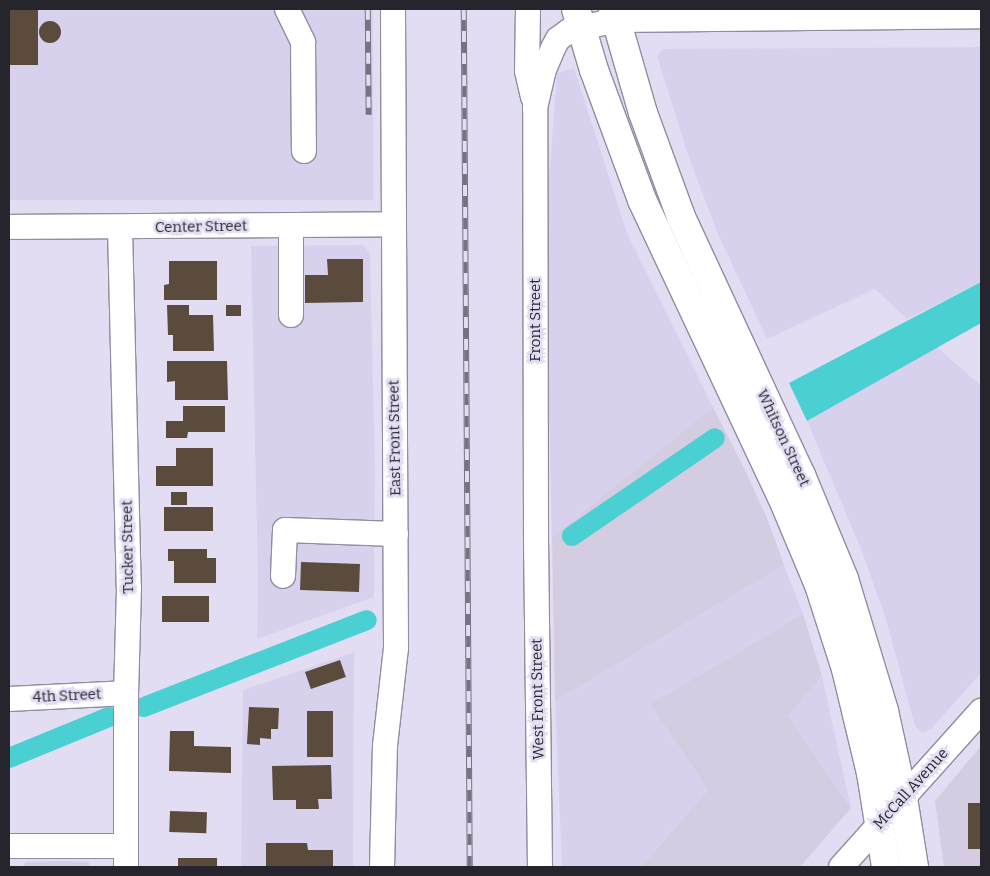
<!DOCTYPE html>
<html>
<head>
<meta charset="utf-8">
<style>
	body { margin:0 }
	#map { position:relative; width:990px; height:876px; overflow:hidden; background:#e3ddf3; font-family:Bitter,serif }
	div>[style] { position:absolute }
	.commercial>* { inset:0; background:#d4cce0 }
	.built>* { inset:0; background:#d8d1ed; transform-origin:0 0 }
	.water>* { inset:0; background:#4ad0d2 }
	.canal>* { height:20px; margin:-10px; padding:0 10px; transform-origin:10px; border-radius:10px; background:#4ad0d2 }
	.building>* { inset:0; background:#5a4b3d; transform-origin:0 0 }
	.round { border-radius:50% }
	.roads { filter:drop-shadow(1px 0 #918c9f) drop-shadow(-1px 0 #918c9f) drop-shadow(0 1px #918c9f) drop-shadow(0 -1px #918c9f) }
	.minor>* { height:24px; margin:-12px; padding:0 12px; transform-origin:12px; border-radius:12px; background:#fff }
	.major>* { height:28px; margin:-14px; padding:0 14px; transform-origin:14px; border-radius:14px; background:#fff }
	.rail>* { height:5.5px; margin-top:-2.75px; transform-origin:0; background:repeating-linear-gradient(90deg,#e3ddf3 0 11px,#767280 0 22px); box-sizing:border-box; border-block:1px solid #767280 }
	span { translate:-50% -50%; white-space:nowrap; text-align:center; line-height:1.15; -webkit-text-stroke:5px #e3ddf3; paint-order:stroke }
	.street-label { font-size:15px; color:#26242c }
	.frame { position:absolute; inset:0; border:10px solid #26242c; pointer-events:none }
</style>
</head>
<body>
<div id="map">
	<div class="commercial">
		<i style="clip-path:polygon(713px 407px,744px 468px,767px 518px,784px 565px,555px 701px,552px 537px)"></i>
		<i style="clip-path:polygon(803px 614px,822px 676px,788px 716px,851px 808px,800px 867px,641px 867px,708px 790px,650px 704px)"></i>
		<i style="clip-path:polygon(981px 746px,981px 867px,944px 867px,935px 801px)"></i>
		<i style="clip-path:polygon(63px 861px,89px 862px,89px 867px,24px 867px,25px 862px)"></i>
	</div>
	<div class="built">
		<i style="left:9px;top:9px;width:364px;height:191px"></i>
		<i style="clip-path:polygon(981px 47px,981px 282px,907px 319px,875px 289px,767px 339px,717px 232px,688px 155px,657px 56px,663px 49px)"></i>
		<i style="clip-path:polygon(574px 68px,627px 233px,713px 407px,552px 537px,545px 235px,557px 73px)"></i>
		<i style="clip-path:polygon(362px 245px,366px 247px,370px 255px,375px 469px,374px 597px,257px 639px,258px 587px,251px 246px)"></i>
		<i style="clip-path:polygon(937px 347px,981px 386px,981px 673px,931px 729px,922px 733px,915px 726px,885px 616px,861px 549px,807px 421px)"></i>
		<i style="clip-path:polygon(784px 565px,803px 614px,650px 704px,708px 790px,641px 867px,562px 867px,555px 701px)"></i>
		<i style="clip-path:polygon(355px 652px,354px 657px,353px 867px,241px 867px,243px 690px)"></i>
		<i style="clip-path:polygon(822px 676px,851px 808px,788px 716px)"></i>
	</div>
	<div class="water">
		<i style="clip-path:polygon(981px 282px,981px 323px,807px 421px,789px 383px)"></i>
	</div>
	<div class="canal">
		<i style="left:572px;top:536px;width:173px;rotate:-34.4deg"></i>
		<i style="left:144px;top:707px;width:239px;rotate:-21.3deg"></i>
		<i style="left:9px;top:758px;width:108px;rotate:-22.3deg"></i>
	</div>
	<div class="building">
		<i style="left:9px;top:9px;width:29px;height:56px"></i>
		<i class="round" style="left:39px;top:21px;width:22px;height:22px"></i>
		<i style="clip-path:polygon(327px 259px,363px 259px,363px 302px,305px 303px,305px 275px,328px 275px)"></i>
		<i style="clip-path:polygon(169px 261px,217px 261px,217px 300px,164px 300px,164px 285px,169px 284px)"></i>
		<i style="clip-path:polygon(167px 305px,189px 305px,189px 315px,213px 315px,214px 351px,173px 351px,173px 335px,168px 335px)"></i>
		<i style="left:226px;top:305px;width:15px;height:11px"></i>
		<i style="clip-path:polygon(167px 361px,227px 361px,228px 400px,175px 400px,175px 381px,167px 382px)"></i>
		<i style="clip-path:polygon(183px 406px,225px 406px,225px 432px,188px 432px,187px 438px,166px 438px,166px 421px,183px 421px)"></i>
		<i style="clip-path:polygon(176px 448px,213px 448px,213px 486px,156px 486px,156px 466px,176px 466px)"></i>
		<i style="left:187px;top:492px;width:13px;height:16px;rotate:90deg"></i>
		<i style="left:164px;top:507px;width:49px;height:24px"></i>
		<i style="clip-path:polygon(168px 549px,207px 549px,207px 558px,216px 558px,216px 583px,174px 583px,174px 561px,168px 561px)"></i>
		<i style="left:301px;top:562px;width:59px;height:28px;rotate:2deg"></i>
		<i style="left:162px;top:596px;width:47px;height:26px"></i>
		<i style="left:340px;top:660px;width:18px;height:37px;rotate:71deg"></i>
		<i style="clip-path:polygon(249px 707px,279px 708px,278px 729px,271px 729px,271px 739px,260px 738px,260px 745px,247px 744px)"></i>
		<i style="left:307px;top:711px;width:26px;height:46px"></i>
		<i style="clip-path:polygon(170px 731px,194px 731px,194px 746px,231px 747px,231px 773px,169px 771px)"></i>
		<i style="clip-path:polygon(331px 765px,332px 799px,318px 799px,319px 809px,296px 809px,296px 800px,273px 800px,272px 766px)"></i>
		<i style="left:968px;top:803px;width:13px;height:46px"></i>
		<i style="left:170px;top:811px;width:37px;height:21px;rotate:2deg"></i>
		<i style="clip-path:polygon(266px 843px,307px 843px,308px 850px,333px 850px,333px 867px,266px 867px)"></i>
		<i style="left:217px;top:858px;width:9px;height:39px;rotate:90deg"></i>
	</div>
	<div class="roads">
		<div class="minor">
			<i style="left:287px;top:9px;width:37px;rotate:64deg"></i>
			<i style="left:303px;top:42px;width:109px;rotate:89.5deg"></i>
			<i style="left:528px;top:9px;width:62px;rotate:90.9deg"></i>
			<i style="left:527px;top:71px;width:27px;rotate:77deg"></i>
			<i style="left:291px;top:226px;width:89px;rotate:90deg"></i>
			<i style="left:9px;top:227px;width:384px;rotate:-0.4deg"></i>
			<i style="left:120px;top:228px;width:360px;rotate:88.6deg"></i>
			<i style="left:129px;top:588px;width:105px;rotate:91.6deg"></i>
			<i style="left:126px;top:693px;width:174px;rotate:90deg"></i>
			<i style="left:283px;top:576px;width:46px;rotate:-87.5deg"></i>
			<i style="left:285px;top:530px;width:111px;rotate:2.1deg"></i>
			<i style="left:9px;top:699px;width:117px;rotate:-2.9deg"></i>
			<i style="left:9px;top:846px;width:117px"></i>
			<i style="left:382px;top:867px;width:121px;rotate:-88.6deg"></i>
			<i style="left:385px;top:746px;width:99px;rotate:-83.6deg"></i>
			<i style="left:396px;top:648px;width:639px;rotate:-90.27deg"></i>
			<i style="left:540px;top:867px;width:336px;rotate:-90.7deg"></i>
			<i style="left:536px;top:531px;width:423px;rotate:-90.1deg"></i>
			<i style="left:535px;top:108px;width:37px;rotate:-77deg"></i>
			<i style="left:543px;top:72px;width:26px;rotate:-67deg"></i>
			<i style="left:553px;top:48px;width:10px;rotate:-61deg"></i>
			<i style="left:558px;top:39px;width:14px;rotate:-36deg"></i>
			<i style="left:569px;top:31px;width:48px;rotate:-13.2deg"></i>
			<i style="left:616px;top:20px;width:365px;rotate:-0.6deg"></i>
			<i style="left:841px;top:867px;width:210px;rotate:-48.1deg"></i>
		</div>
		<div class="major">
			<i style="left:576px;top:9px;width:64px;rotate:73.6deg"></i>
			<i style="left:594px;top:70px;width:139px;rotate:69.7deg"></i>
			<i style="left:642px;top:200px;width:328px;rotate:64.8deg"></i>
			<i style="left:782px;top:497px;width:95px;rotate:67.2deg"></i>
			<i style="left:819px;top:585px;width:88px;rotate:72.2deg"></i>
			<i style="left:846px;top:669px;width:107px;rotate:76.5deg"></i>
			<i style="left:871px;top:773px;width:95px;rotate:80.9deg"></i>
			<i style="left:613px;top:9px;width:108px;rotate:73.9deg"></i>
			<i style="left:643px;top:113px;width:111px;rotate:69.9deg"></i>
			<i style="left:681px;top:217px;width:285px;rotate:65.1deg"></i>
			<i style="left:801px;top:475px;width:113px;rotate:67.5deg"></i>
			<i style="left:844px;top:579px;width:138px;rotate:73.1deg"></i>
			<i style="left:884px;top:711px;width:89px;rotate:77.7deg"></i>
			<i style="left:903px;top:798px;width:70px;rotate:80.9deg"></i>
		</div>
	</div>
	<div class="rail">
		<i style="left:368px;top:9px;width:106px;rotate:89.5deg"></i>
		<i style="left:464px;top:9px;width:858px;rotate:89.6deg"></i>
	</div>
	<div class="street-label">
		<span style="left:201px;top:227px;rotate:-1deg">Center Street</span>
		<span style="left:536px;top:320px;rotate:-90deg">Front Street</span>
		<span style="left:395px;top:438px;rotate:-91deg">East Front Street</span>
		<span style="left:783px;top:438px;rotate:65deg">Whitson Street</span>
		<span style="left:128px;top:547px;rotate:-91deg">Tucker Street</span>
		<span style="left:67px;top:696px;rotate:-3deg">4th Street</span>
		<span style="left:538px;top:699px;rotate:-91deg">West Front Street</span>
		<span style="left:911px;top:789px;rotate:-48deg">McCall Avenue</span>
	</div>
	<div class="frame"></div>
</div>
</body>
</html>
